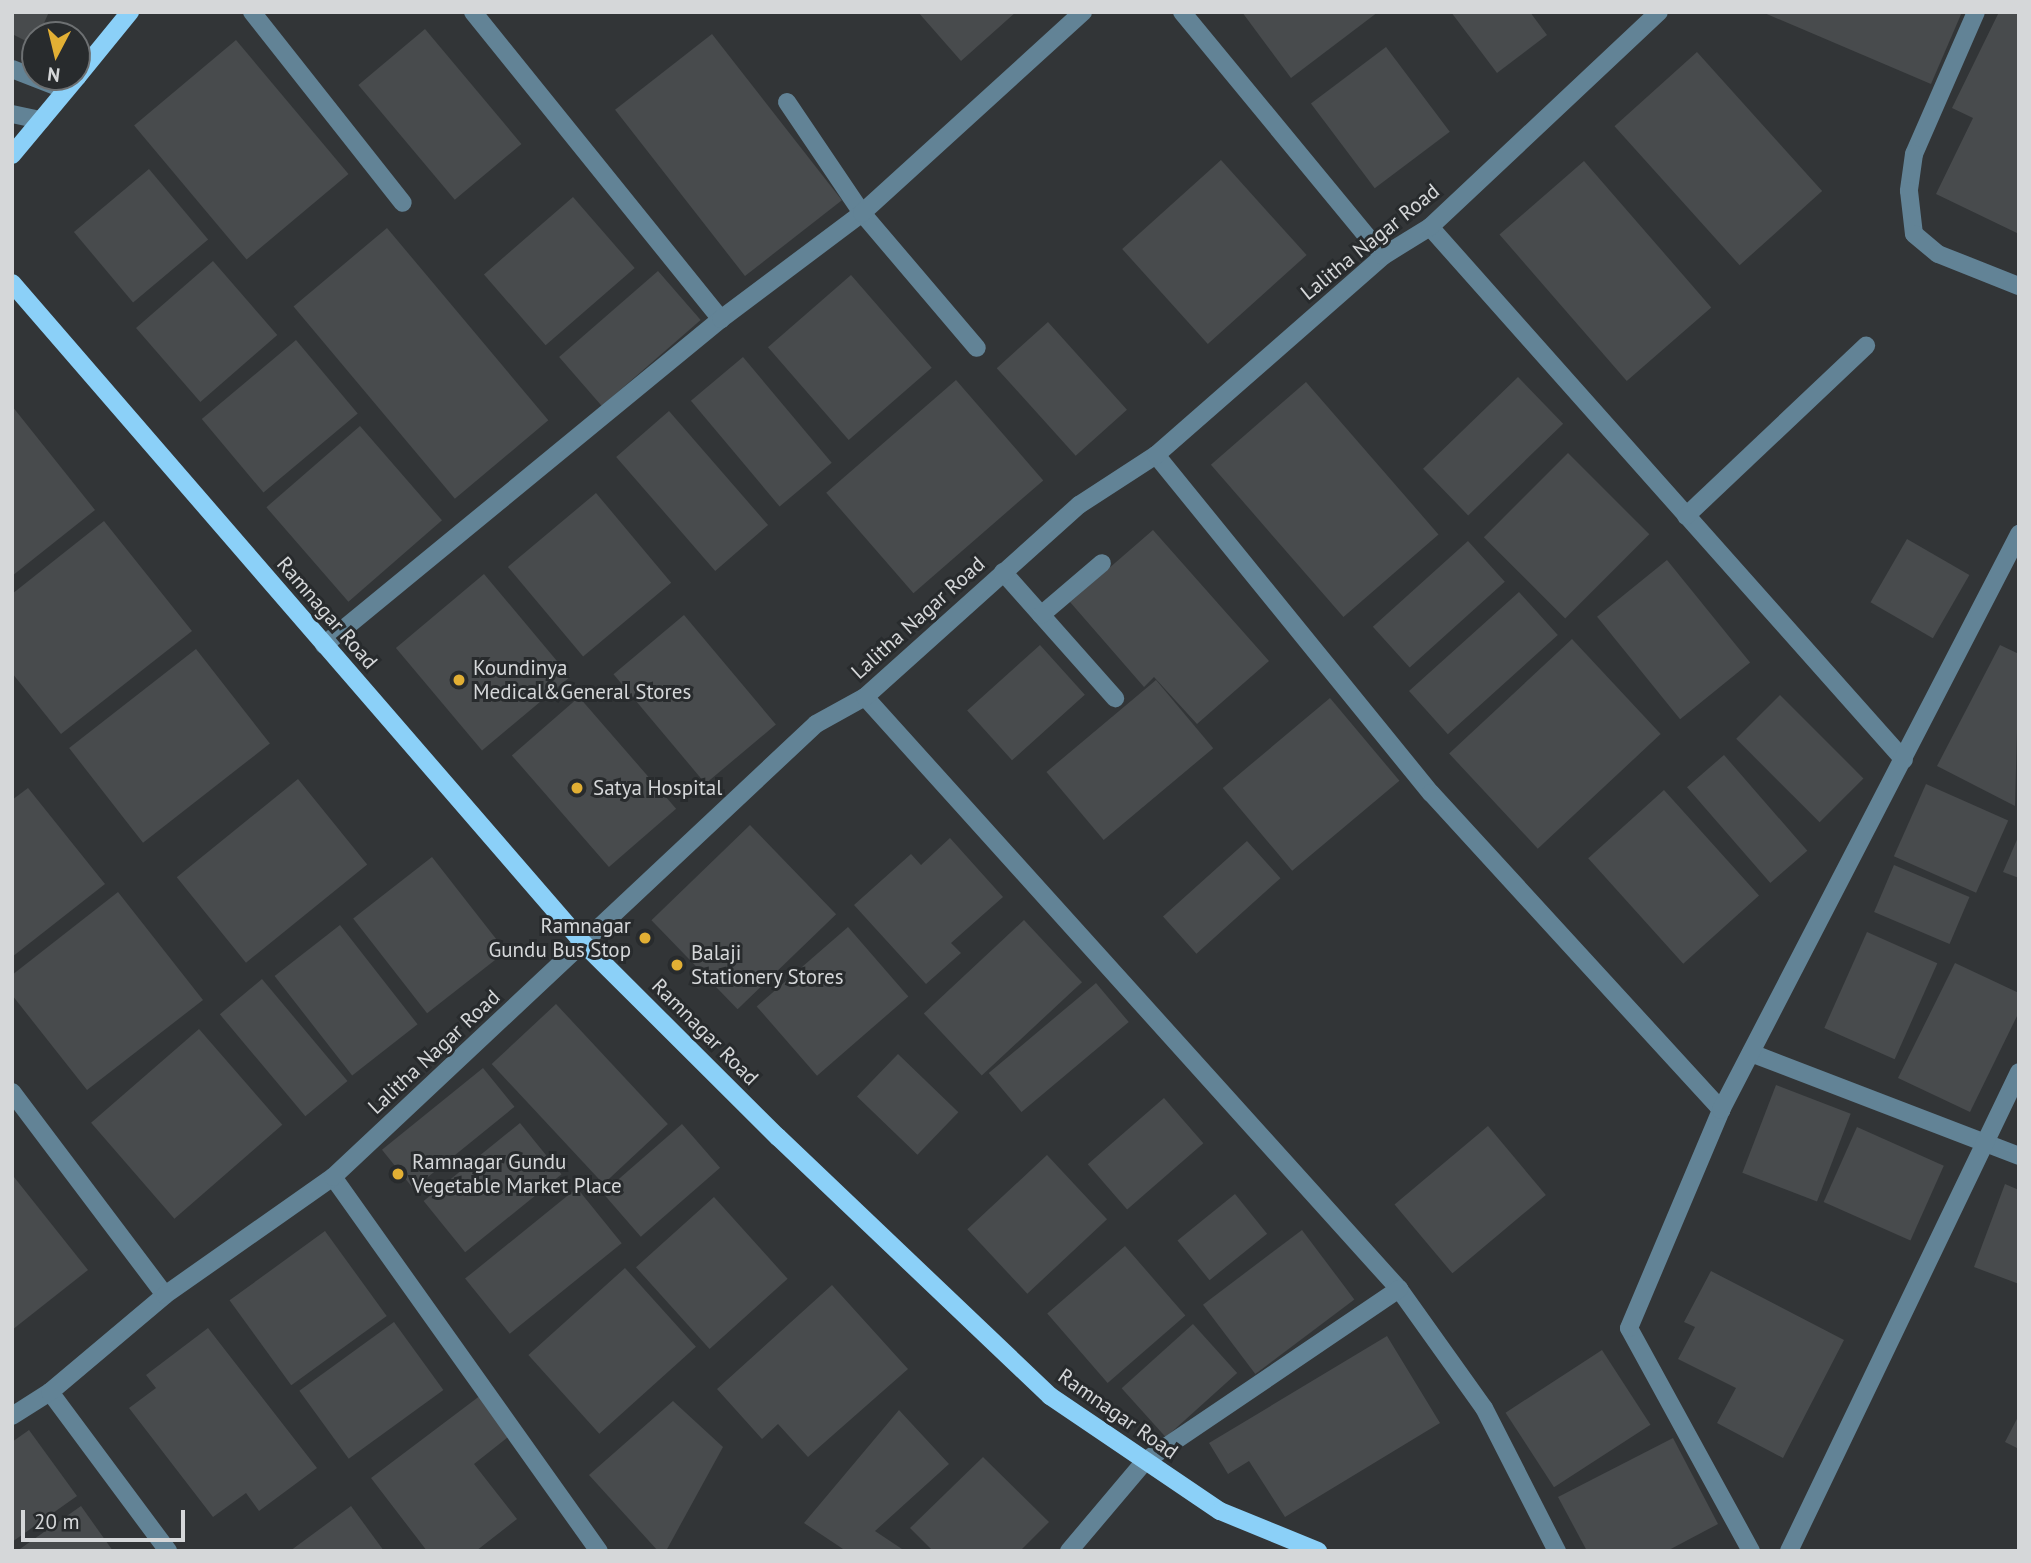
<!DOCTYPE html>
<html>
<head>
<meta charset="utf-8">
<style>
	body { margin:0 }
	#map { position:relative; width:2031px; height:1563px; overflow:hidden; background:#323537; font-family:"PT Sans",sans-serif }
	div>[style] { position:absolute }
	.building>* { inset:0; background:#484b4d; transform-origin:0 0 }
	.minor>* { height:18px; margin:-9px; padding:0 9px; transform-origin:9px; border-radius:9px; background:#628396 }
	.major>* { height:18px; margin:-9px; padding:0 9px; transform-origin:9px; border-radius:9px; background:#8bd0f8 }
	.dots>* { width:19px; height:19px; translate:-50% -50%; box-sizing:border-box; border:4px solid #282b2d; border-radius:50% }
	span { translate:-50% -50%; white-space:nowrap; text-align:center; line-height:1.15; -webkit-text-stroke:6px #282b2d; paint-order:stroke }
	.street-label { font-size:21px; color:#d5d7d9 }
	.poi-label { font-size:21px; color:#d5d7d9 }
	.left { translate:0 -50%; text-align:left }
	.right { translate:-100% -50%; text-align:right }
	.frame { position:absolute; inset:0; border:14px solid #d5d7d9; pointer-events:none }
	.north { position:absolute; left:21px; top:21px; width:70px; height:70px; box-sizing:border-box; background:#282b2d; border:2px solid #6d7072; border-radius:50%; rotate:187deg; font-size:19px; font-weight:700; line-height:28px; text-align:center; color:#d5d7d9 }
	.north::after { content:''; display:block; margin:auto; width:24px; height:32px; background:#e2af34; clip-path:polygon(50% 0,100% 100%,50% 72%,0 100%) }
	.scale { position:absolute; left:21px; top:1510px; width:164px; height:32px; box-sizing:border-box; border:4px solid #d5d7d9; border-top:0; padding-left:9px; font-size:21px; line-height:24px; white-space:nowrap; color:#d5d7d9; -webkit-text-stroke:5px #282b2d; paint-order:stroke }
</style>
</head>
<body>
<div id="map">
	<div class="building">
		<i style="clip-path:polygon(12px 12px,49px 12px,34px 45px,12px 34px)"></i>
		<i style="clip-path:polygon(918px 12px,1016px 12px,961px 61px)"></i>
		<i style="clip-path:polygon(1242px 12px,1378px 12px,1291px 78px)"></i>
		<i style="clip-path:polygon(1451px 12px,1530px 12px,1547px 35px,1497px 73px)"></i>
		<i style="clip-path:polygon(1762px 12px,1962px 12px,1931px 84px)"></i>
		<i style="clip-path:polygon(1999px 12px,2019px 12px,2019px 234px,1936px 194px,1973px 118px,1952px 108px)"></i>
		<i style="left:425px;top:29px;width:150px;height:87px;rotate:50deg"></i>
		<i style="left:712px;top:34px;width:211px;height:123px;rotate:52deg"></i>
		<i style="left:236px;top:40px;width:175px;height:133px;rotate:50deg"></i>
		<i style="left:1386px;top:47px;width:106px;height:94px;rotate:53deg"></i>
		<i style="left:1697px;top:52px;width:187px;height:111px;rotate:48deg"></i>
		<i style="left:1221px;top:160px;width:128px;height:133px;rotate:48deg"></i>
		<i style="left:1584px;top:161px;width:194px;height:112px;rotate:49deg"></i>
		<i style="left:149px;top:169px;width:92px;height:98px;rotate:50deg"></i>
		<i style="left:573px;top:197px;width:94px;height:118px;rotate:49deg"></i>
		<i style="left:387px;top:228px;width:251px;height:122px;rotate:50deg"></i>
		<i style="left:213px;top:261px;width:98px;height:102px;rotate:49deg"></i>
		<i style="left:658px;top:271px;width:65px;height:131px;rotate:49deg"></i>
		<i style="left:851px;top:275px;width:123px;height:110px;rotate:49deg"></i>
		<i style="left:1048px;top:322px;width:118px;height:69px;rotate:48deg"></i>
		<i style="left:296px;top:340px;width:96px;height:123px;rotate:50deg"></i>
		<i style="left:743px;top:357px;width:138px;height:68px;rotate:50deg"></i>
		<i style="left:1518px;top:377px;width:65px;height:132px;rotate:46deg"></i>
		<i style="left:956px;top:380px;width:133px;height:172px;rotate:49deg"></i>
		<i style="left:1306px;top:382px;width:202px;height:126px;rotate:49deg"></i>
		<i style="clip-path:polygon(12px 406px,95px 510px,12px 576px)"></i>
		<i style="left:669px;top:411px;width:151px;height:70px;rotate:49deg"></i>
		<i style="left:360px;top:426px;width:125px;height:124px;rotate:49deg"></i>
		<i style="left:1568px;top:453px;width:115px;height:119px;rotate:45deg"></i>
		<i style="left:596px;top:493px;width:117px;height:115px;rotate:50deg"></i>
		<i style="clip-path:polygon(104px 521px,192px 631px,61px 734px,12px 673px,12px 594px)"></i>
		<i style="clip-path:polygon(1153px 530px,1269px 661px,1197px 724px,1154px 677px,1144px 687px,1070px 602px)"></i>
		<i style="left:1907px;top:539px;width:72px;height:73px;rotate:30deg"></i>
		<i style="left:1468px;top:541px;width:55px;height:128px;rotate:48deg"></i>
		<i style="left:1667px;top:560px;width:132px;height:90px;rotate:51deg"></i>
		<i style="left:484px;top:574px;width:134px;height:115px;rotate:50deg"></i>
		<i style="left:1519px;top:592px;width:58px;height:148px;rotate:48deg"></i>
		<i style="left:684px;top:615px;width:143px;height:92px;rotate:50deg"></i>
		<i style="left:1572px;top:639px;width:130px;height:168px;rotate:47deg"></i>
		<i style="left:1040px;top:645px;width:67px;height:98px;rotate:48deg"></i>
		<i style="clip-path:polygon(2000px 645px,2019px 654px,2015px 806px,1937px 766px)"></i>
		<i style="left:196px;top:649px;width:120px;height:161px;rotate:52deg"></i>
		<i style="left:1156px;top:680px;width:89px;height:143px;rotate:50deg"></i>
		<i style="left:1780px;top:695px;width:118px;height:62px;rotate:45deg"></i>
		<i style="left:579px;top:697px;width:148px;height:89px;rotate:49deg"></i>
		<i style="left:1330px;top:698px;width:108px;height:140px;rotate:50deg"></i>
		<i style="left:1724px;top:755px;width:127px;height:49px;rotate:49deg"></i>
		<i style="left:298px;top:779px;width:110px;height:156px;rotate:51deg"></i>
		<i style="left:1926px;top:784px;width:90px;height:79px;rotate:24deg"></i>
		<i style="clip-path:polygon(28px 788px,105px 884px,12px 957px,12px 800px)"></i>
		<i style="left:1664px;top:790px;width:142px;height:102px;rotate:48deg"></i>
		<i style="left:750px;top:825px;width:124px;height:137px;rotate:46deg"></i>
		<i style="clip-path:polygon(2019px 835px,2019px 878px,2003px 872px)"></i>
		<i style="clip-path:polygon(950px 838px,1003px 897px,951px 943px,961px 953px,926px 984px,854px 905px,911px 854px,921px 865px)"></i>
		<i style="left:1247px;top:841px;width:50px;height:113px;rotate:48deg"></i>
		<i style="left:432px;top:857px;width:120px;height:100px;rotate:52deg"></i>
		<i style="left:1894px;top:865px;width:82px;height:51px;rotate:23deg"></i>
		<i style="clip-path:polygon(118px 892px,203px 1000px,87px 1090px,12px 995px,12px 975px)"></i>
		<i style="left:1024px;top:920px;width:85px;height:137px;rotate:47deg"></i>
		<i style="left:340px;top:925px;width:126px;height:83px;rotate:52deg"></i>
		<i style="left:848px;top:927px;width:92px;height:121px;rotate:49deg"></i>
		<i style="left:1867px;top:932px;width:77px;height:105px;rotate:24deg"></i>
		<i style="clip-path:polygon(1955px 963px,2019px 993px,2019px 1012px,1970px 1112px,1898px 1078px)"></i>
		<i style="left:262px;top:979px;width:133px;height:55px;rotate:50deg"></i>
		<i style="left:1096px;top:983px;width:51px;height:140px;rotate:50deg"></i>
		<i style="left:556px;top:1004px;width:164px;height:88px;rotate:47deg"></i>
		<i style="left:199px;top:1029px;width:127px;height:143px;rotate:49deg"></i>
		<i style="left:898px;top:1054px;width:84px;height:59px;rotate:44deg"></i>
		<i style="left:483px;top:1068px;width:50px;height:130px;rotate:51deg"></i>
		<i style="left:1776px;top:1085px;width:80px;height:94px;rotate:21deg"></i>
		<i style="left:1164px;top:1098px;width:60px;height:101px;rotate:49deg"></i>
		<i style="left:520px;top:1123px;width:66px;height:124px;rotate:51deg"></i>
		<i style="left:682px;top:1124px;width:58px;height:105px;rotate:49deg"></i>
		<i style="left:1488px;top:1126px;width:90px;height:122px;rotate:50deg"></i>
		<i style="left:1857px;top:1127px;width:95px;height:82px;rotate:24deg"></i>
		<i style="left:1047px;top:1155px;width:88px;height:109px;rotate:47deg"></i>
		<i style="clip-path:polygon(14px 1177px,88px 1270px,12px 1330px,12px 1178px)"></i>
		<i style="clip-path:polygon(2005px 1184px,2019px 1190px,2019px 1284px,1974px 1267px)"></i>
		<i style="left:577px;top:1188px;width:71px;height:144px;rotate:51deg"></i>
		<i style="left:1235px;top:1194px;width:51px;height:74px;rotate:51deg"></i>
		<i style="left:714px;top:1197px;width:110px;height:105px;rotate:48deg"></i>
		<i style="left:1302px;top:1230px;width:87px;height:124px;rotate:53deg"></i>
		<i style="left:325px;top:1231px;width:105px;height:118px;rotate:54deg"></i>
		<i style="left:1125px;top:1246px;width:92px;height:103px;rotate:49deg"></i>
		<i style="left:625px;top:1268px;width:106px;height:130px;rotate:48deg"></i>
		<i style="clip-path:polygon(1711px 1271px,1844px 1340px,1783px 1458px,1717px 1423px,1736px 1388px,1678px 1359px,1695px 1327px,1684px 1322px)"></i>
		<i style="clip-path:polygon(832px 1285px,908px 1369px,808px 1457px,778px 1424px,762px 1439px,717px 1389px)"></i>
		<i style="left:394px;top:1322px;width:84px;height:117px;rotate:54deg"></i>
		<i style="left:1193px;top:1324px;width:66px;height:96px;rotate:48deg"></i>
		<i style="clip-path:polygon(208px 1328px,317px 1468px,259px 1511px,246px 1493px,213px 1517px,129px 1408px,156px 1388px,146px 1375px)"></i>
		<i style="clip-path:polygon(1387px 1336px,1440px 1423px,1285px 1517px,1249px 1461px,1228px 1474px,1209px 1443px)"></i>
		<i style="left:1602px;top:1350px;width:89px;height:115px;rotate:57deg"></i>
		<i style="clip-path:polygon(481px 1395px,512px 1434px,474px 1464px,517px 1519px,476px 1551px,427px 1551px,371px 1478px)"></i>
		<i style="clip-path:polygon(673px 1401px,723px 1447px,666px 1551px,658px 1551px,589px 1475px)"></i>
		<i style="clip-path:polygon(899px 1410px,949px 1464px,875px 1531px,905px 1551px,846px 1551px,804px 1523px)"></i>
		<i style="clip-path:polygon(2019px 1415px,2019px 1449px,2005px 1442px)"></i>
		<i style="clip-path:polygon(29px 1430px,77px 1496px,12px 1542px,12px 1442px)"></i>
		<i style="clip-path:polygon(1673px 1438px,1718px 1524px,1667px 1551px,1587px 1551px,1558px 1497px)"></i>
		<i style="clip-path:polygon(983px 1457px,1049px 1522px,1020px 1551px,933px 1551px,910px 1528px)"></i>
		<i style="clip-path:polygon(81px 1506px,113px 1551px,17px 1551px)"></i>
		<i style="clip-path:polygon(351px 1506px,384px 1551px,290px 1551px)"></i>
	</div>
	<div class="minor">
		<i style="left:252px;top:12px;width:243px;rotate:51.7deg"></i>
		<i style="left:473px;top:12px;width:395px;rotate:51.1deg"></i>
		<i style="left:1182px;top:12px;width:316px;rotate:50.5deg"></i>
		<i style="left:1976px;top:12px;width:155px;rotate:113.6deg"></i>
		<i style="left:1914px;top:154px;width:37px;rotate:98deg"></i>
		<i style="left:1909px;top:191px;width:43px;rotate:83.4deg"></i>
		<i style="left:1914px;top:234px;width:31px;rotate:40deg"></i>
		<i style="left:1938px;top:254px;width:87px;rotate:21.6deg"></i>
		<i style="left:12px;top:69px;width:58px;rotate:21.3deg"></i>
		<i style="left:787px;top:102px;width:134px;rotate:56deg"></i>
		<i style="left:862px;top:213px;width:177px;rotate:49.6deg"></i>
		<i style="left:12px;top:114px;width:30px;rotate:12deg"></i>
		<i style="left:1430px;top:227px;width:713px;rotate:48.35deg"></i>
		<i style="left:1156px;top:455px;width:436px;rotate:50.9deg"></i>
		<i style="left:1431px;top:793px;width:430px;rotate:47.5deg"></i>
		<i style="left:1686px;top:516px;width:248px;rotate:-43.4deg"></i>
		<i style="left:1003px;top:572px;width:169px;rotate:48.4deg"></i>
		<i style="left:1041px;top:615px;width:80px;rotate:-40.4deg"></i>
		<i style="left:324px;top:645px;width:514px;rotate:-39.39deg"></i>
		<i style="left:721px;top:319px;width:176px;rotate:-36.9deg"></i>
		<i style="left:862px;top:213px;width:299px;rotate:-42.3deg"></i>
		<i style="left:865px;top:697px;width:797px;rotate:47.95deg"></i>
		<i style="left:1399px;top:1289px;width:146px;rotate:54.5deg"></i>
		<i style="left:1484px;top:1408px;width:161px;rotate:63deg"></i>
		<i style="left:1751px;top:1053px;width:287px;rotate:21deg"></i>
		<i style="left:12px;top:1092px;width:254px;rotate:53deg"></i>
		<i style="left:333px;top:1177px;width:459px;rotate:54.6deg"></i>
		<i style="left:50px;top:1392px;width:198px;rotate:53.4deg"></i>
		<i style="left:12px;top:1416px;width:45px;rotate:-32.3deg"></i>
		<i style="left:50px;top:1392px;width:150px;rotate:-40.1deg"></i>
		<i style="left:165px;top:1295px;width:205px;rotate:-35.1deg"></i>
		<i style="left:333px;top:1177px;width:662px;rotate:-43.16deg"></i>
		<i style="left:816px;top:724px;width:56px;rotate:-28.9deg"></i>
		<i style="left:865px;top:697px;width:288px;rotate:-41.9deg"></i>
		<i style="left:1079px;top:505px;width:92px;rotate:-33deg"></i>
		<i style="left:1156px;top:455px;width:302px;rotate:-41.2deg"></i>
		<i style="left:1383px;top:256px;width:55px;rotate:-31.7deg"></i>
		<i style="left:1430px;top:227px;width:314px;rotate:-43.2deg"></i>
		<i style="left:1069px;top:1551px;width:118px;rotate:-49.8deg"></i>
		<i style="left:1145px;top:1461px;width:307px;rotate:-34.1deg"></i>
		<i style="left:1751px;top:1551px;width:254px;rotate:-118.7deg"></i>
		<i style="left:1629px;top:1328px;width:237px;rotate:-67.1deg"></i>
		<i style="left:1721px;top:1110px;width:649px;rotate:-62.64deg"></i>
		<i style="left:1789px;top:1551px;width:531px;rotate:-64.35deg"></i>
	</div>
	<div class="major">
		<i style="left:77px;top:77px;width:84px;rotate:-50.8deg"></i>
		<i style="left:12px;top:155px;width:102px;rotate:-50.2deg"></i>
		<i style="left:12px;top:283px;width:874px;rotate:49.13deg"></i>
		<i style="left:584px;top:944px;width:274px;rotate:44.9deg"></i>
		<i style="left:778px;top:1137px;width:376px;rotate:43.6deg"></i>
		<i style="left:1050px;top:1396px;width:205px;rotate:34.1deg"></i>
		<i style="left:1220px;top:1511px;width:106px;rotate:22.2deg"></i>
	</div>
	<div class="dots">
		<i style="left:459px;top:680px;background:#e2af34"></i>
		<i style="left:577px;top:788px;background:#e2af34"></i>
		<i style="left:645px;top:938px;background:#e2af34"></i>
		<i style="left:677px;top:965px;background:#e2af34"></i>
		<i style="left:398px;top:1174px;background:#e2af34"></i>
	</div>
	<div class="street-label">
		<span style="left:1370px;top:242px;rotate:-39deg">Lalitha Nagar Road</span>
		<span style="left:327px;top:613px;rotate:49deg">Ramnagar Road</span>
		<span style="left:918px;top:618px;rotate:-42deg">Lalitha Nagar Road</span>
		<span style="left:705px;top:1032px;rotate:45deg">Ramnagar Road</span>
		<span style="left:434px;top:1052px;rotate:-43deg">Lalitha Nagar Road</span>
		<span style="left:1118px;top:1414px;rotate:35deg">Ramnagar Road</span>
	</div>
	<div class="poi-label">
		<span class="left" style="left:473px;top:680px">Koundinya<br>Medical&amp;General Stores</span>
		<span class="left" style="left:593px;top:788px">Satya Hospital</span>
		<span class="right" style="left:631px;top:938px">Ramnagar<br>Gundu Bus Stop</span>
		<span class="left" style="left:691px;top:965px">Balaji<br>Stationery Stores</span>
		<span class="left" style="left:412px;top:1174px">Ramnagar Gundu<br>Vegetable Market Place</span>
	</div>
	<div class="frame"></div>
	<div class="north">N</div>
	<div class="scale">20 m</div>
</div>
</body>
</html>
